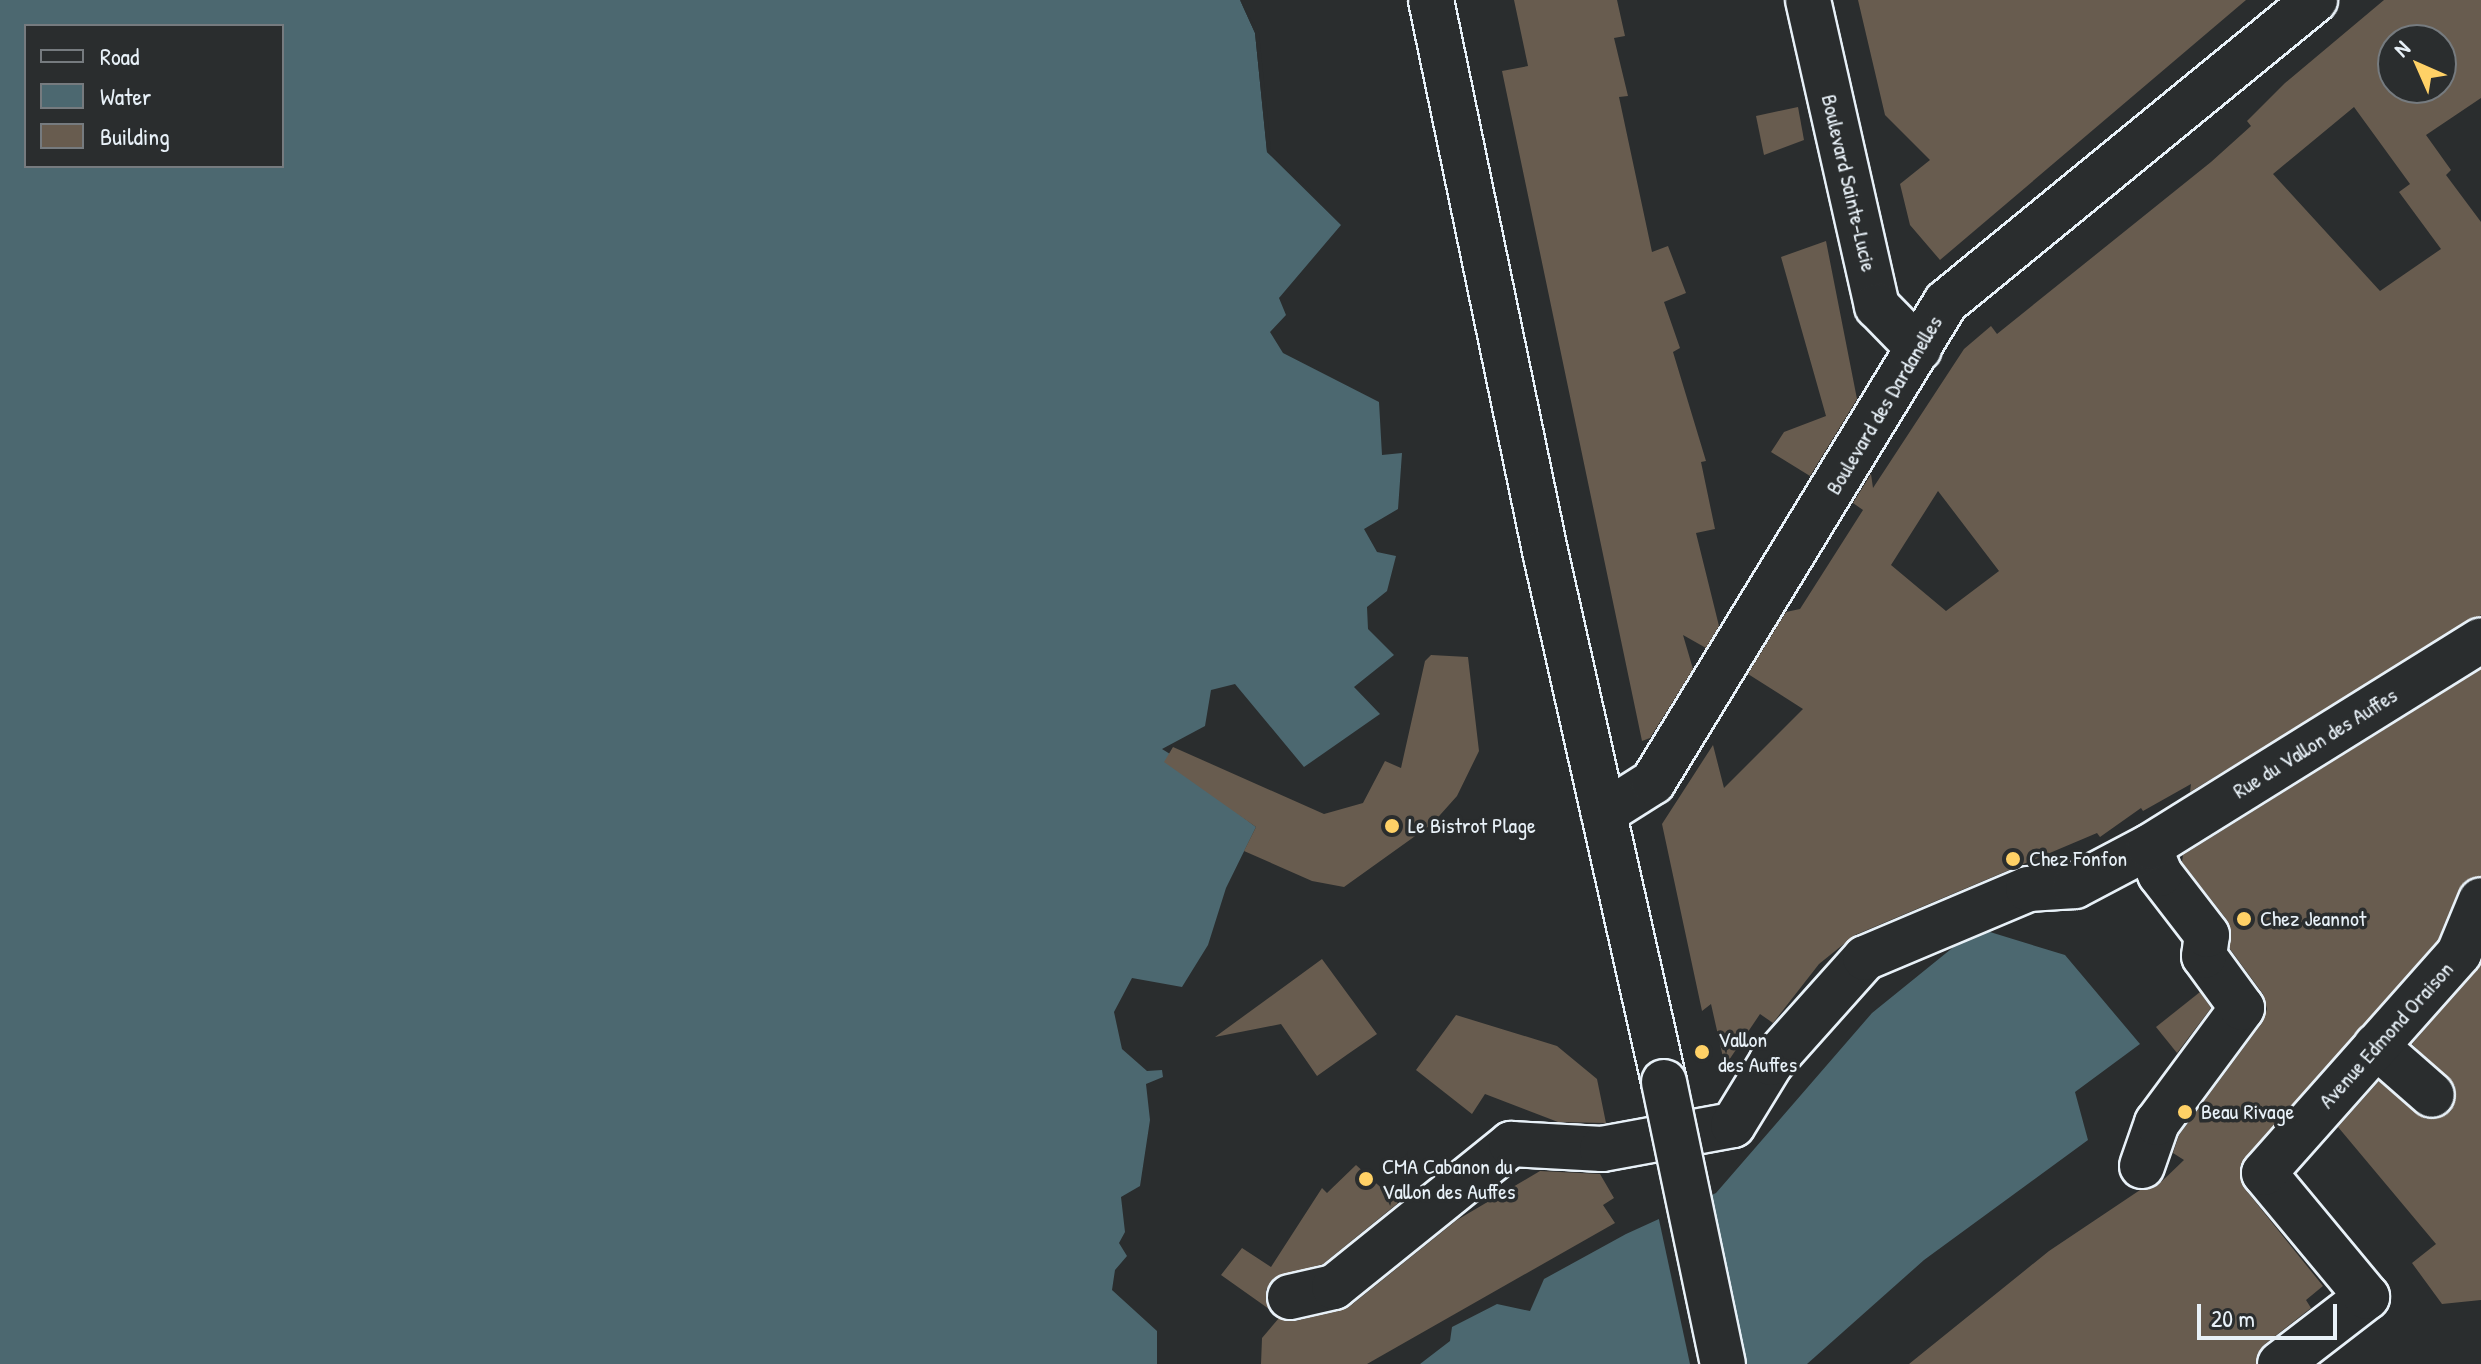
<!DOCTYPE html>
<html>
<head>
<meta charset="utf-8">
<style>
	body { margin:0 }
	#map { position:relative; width:2481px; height:1364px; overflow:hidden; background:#2a2d2e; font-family:"Patrick Hand",sans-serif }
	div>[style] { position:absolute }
	.water>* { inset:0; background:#4c6870 }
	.pier>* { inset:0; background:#2a2d2e }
	.building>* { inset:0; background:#685c4f }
	.roads { filter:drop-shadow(2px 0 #e8f1f8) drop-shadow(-2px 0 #e8f1f8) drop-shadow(0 2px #e8f1f8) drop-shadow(0 -2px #e8f1f8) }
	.street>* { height:44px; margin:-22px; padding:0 22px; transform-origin:22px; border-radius:22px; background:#2a2d2e }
	.secondary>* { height:44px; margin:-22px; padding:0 22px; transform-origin:22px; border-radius:22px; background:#2a2d2e }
	.bridges { filter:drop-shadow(2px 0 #e8f1f8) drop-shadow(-2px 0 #e8f1f8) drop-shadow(0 2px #e8f1f8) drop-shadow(0 -2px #e8f1f8) }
	.secondary-bridge>* { height:44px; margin:-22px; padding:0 22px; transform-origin:22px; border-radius:22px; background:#2a2d2e }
	.dots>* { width:22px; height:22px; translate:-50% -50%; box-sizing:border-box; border:4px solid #2a2d2e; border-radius:50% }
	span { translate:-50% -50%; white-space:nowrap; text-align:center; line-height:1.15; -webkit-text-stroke:7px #2a2d2e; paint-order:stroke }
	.street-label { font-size:22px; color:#e8f1f8 }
	.poi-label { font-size:22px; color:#e8f1f8 }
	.left { translate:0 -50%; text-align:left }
	.legend { position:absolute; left:24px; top:24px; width:260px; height:144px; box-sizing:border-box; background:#2a2d2e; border:2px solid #767b7f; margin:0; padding:10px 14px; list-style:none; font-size:24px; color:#e8f1f8 }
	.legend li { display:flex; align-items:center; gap:16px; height:40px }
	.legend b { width:40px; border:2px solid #767b7f }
	.north { position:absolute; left:2377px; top:24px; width:80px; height:80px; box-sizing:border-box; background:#2a2d2e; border:2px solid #767b7f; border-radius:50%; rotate:315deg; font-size:22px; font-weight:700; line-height:32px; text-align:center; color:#e8f1f8 }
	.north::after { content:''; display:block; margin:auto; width:28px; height:36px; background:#ffd166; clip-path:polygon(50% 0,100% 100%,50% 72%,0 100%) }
	.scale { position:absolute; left:2197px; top:1304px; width:140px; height:36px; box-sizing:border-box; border:4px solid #e8f1f8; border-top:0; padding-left:10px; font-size:24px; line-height:28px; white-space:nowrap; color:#e8f1f8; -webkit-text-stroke:6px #2a2d2e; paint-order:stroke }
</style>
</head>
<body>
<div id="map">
	<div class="water">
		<i style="clip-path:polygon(evenodd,0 0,1240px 0,1255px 33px,1267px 152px,1341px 225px,1279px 298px,1286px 315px,1270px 332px,1283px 353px,1379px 402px,1382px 455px,1402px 453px,1398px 509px,1364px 529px,1377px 552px,1396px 556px,1387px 591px,1367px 607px,1368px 629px,1394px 655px,1354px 687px,1380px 714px,1304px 767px,1235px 684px,1211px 690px,1205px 726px,1162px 749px,1191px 767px,1195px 781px,1256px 827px,1226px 888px,1208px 945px,1182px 987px,1132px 978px,1114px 1012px,1122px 1049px,1147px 1071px,1162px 1070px,1163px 1077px,1146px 1084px,1150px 1120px,1140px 1186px,1121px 1197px,1125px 1232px,1119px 1243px,1127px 1256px,1115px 1270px,1112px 1290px,1157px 1331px,1157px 1364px,0 1364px,0 0,26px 26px,282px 26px,282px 166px,26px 166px,26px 26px)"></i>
		<i style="clip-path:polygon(1977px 928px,2065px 955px,2140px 1044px,2075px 1092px,2088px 1140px,1924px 1260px,1807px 1364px,1420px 1364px,1450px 1341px,1452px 1327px,1497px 1304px,1530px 1311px,1544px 1279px,1626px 1234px,1716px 1193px,1872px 1013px)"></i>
	</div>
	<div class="pier">
		<i style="clip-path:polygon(1240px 0,1259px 33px,1271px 150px,1314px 193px,1267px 152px,1255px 33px)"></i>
		<i style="clip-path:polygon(1710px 1192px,1744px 1364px,1690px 1364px,1658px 1215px)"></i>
	</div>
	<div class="building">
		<i style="clip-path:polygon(1514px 0,1617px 0,1625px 36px,1614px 38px,1628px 96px,1619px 97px,1652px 252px,1668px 246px,1686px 293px,1664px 302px,1680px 348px,1673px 352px,1706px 461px,1701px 462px,1715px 529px,1696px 533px,1719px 626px,1706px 648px,1683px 635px,1693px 669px,1650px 738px,1642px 741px,1502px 71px,1528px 66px)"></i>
		<i style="clip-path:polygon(1858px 0,2246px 0,1940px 260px,1910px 225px,1900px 184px,1930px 160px,1885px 115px)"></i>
		<i style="clip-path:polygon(evenodd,2384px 0,2481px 0,2481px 98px,2426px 135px,2451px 170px,2446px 175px,2481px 222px,2481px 615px,2190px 792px,2191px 784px,2143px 811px,2141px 808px,2100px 837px,2097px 833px,1855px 935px,1819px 964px,1773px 1023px,1760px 1014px,1725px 1066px,1711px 1004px,1702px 1011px,1662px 824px,1713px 745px,1724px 788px,1803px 709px,1748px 674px,1786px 612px,1800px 609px,1863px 510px,1853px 503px,1871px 474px,1873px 488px,1964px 349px,1991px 326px,1997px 334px,2211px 162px,2251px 126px,2247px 121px,2285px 83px,2384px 0,2393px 40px,2441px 40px,2441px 88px,2393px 88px,2393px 40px,2384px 0,2354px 107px,2410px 184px,2399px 192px,2441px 249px,2380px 291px,2273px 174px,2354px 107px,2384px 0,1938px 491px,1999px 571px,1946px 611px,1891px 565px,1938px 491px)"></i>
		<i style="clip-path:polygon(1798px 107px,1804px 140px,1764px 155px,1756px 116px)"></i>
		<i style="clip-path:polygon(1826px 241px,1857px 399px,1810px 476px,1771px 452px,1784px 432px,1826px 416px,1781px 257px)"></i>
		<i style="clip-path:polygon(1431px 655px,1468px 657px,1479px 751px,1457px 796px,1432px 824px,1344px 887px,1312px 881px,1244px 851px,1256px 827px,1164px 762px,1173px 747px,1324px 814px,1363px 803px,1385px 761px,1401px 768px,1425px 661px)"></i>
		<i style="clip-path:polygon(2481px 669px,2481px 876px,2465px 881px,2438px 940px,2240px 1166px,2245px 1189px,2323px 1286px,2306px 1300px,2311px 1308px,2265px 1344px,2256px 1364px,1909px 1364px,2049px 1251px,2140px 1190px,2159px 1184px,2184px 1160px,2173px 1153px,2179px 1135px,2262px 1023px,2267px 1009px,2263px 994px,2230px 949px,2227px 920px,2182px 862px,2183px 855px)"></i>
		<i style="clip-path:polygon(1322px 959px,1377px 1034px,1348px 1054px,1317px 1076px,1281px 1024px,1215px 1037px)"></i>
		<i style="clip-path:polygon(2481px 964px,2481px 1300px,2442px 1304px,2412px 1263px,2436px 1244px,2338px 1127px,2379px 1081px,2426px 1119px,2451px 1111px,2455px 1086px,2412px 1044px)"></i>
		<i style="clip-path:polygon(2200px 992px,2211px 1008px,2177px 1053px,2156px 1027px)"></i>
		<i style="clip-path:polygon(1456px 1015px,1557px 1046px,1597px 1079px,1606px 1123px,1558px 1122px,1485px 1094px,1472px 1114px,1416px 1070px)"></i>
		<i style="clip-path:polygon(1356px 1165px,1398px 1203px,1323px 1264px,1274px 1278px,1266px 1290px,1269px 1309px,1221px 1275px,1242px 1248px,1271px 1267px,1322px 1188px,1327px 1193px)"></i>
		<i style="clip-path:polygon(1540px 1171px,1600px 1174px,1614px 1198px,1603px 1205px,1615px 1223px,1367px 1364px,1261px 1364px,1262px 1338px,1279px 1318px,1296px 1321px,1349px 1307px,1457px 1220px)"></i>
	</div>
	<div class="roads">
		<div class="street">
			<i style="left:1808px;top:0;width:314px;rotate:77.3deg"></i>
			<i style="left:1877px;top:306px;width:60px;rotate:45.7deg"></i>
			<i style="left:1604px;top:813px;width:58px;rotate:-32.3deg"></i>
			<i style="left:1653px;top:782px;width:562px;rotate:-58.6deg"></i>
			<i style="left:1946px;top:302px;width:477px;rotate:-39.3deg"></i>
			<i style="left:2376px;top:1046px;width:74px;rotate:41.2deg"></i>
			<i style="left:2142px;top:1166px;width:46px;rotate:-70.8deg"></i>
			<i style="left:2157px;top:1123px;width:143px;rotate:-53.5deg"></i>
			<i style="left:2242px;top:1008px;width:64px;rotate:-126.2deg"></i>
			<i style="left:2204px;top:956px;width:21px;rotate:-82deg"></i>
			<i style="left:2207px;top:935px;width:77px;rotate:-127.6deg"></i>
			<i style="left:2160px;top:874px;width:29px;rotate:-112deg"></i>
			<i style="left:1290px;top:1297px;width:45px;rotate:-12.8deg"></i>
			<i style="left:1334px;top:1287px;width:228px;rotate:-38.9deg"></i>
			<i style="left:1511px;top:1144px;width:91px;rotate:3.1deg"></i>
			<i style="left:1602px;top:1149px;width:133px;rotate:-10.4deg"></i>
			<i style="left:1733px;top:1125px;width:73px;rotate:-58.5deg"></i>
			<i style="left:1771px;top:1063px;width:141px;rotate:-48.2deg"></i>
			<i style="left:1865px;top:958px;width:177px;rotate:-22.9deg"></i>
			<i style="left:2028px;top:889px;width:47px;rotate:-3.7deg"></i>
			<i style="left:2075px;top:886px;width:84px;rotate:-27.8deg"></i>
			<i style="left:2149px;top:847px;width:391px;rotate:-31.9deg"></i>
			<i style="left:2280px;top:1364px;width:110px;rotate:-37.6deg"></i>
			<i style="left:2367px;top:1297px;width:161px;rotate:-129.7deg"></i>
			<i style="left:2264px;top:1173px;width:294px;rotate:-48.4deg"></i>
			<i style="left:2459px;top:953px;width:57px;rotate:-67.5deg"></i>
		</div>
		<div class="secondary">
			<i style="left:1431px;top:0;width:563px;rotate:78.31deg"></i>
			<i style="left:1545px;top:551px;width:544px;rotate:77.37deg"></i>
		</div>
	</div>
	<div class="bridges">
		<div class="secondary-bridge">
			<i style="left:1664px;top:1082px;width:288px;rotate:78.2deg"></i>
		</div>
	</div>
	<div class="dots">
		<i style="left:1392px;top:826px;background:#ffd166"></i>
		<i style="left:2013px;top:859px;background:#ffd166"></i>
		<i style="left:2244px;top:919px;background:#ffd166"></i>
		<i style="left:1702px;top:1052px;background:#ffd166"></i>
		<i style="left:2185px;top:1112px;background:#ffd166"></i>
		<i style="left:1366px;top:1179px;background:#ffd166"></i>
	</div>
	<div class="street-label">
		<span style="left:1849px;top:183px;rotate:77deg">Boulevard Sainte-Lucie</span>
		<span style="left:1884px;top:405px;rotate:-59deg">Boulevard des Dardanelles</span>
		<span style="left:2315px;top:743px;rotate:-32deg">Rue du Vallon des Auffes</span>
		<span style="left:2386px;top:1035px;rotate:-48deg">Avenue Edmond Oraison</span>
	</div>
	<div class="poi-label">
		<span class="left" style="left:1408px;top:826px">Le Bistrot Plage</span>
		<span class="left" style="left:2029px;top:859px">Chez Fonfon</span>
		<span class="left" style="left:2260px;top:919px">Chez Jeannot</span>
		<span class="left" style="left:1718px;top:1052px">Vallon<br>des Auffes</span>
		<span class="left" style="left:2201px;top:1112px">Beau Rivage</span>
		<span class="left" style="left:1382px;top:1179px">CMA Cabanon du<br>Vallon des Auffes</span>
	</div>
	<ul class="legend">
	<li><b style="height:10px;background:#2a2d2e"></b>Road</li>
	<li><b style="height:22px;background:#4c6870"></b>Water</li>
	<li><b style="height:22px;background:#685c4f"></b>Building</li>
	</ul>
	<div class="north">N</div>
	<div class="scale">20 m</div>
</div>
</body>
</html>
